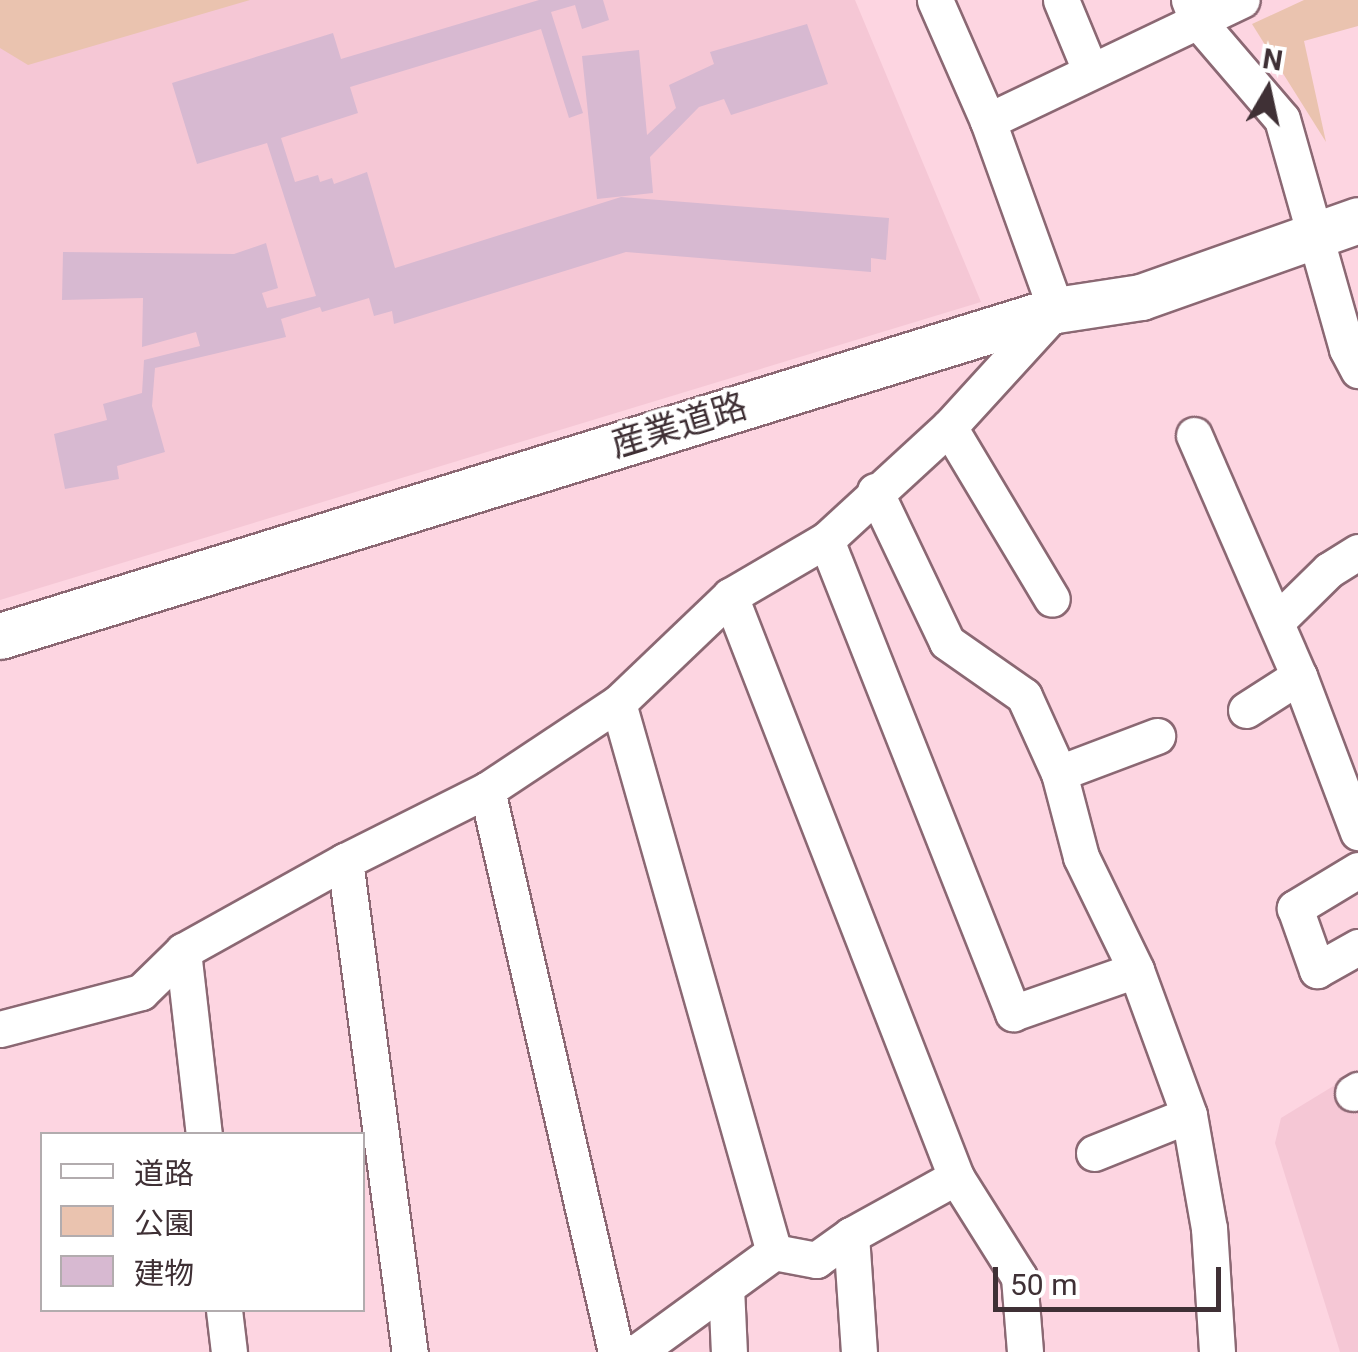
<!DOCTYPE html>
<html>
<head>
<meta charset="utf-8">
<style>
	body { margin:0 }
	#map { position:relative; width:1358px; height:1352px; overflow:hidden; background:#fdd5e1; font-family:Roboto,"Noto Sans JP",sans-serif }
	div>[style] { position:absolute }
	.built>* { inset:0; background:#f5c7d5 }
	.green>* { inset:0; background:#eac3af }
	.building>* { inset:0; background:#d7b9d1 }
	.roads { filter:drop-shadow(2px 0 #8b6873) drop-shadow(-2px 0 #8b6873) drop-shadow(0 2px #8b6873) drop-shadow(0 -2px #8b6873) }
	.minor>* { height:35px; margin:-17.5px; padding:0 17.5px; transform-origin:17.5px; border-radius:17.5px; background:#fff }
	.tertiary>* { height:45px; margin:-22.5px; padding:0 22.5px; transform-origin:22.5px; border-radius:22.5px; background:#fff }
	span { translate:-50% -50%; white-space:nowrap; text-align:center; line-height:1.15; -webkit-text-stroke:8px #fff; paint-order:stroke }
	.street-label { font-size:35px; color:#3f3035 }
	.legend { position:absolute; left:40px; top:1132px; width:325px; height:180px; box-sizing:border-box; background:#fff; border:2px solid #b2acae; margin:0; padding:12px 18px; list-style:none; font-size:30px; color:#3f3035 }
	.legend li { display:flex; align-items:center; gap:20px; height:50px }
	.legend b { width:50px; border:2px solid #b2acae }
	.north { position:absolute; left:1218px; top:40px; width:100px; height:100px; -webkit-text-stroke:8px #fff; paint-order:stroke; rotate:9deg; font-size:28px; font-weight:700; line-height:40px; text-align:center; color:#3f3035 }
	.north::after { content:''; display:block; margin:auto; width:35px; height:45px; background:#3f3035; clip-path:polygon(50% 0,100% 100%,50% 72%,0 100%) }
	.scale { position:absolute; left:993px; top:1267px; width:228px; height:45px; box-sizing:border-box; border:5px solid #3f3035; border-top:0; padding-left:12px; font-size:30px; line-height:35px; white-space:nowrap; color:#3f3035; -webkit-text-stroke:8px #fff; paint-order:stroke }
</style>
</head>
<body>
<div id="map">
	<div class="built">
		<i style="clip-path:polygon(0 0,855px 0,981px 302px,0 600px)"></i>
		<i style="clip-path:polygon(1358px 1071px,1358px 1352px,1340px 1352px,1275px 1143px,1281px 1118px)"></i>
	</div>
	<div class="green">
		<i style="clip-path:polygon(0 0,250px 0,28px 65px,0 48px)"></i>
		<i style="clip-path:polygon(1304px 0,1358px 0,1358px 26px,1304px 41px,1326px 142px,1252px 24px)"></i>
	</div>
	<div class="building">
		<i style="clip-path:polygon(539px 0,603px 0,609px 20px,582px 29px,575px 5px,551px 12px,583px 113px,569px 118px,541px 29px,350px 87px,358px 113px,281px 138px,295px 182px,318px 175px,320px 182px,332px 178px,334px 184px,367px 172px,395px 268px,621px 197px,889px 218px,886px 260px,871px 258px,871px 272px,626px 252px,394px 324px,392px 311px,374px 316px,369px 298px,322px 312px,320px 307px,281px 319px,286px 337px,155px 368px,152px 406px,165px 452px,117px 466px,119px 479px,65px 489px,54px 434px,107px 420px,103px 404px,142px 393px,144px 360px,200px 346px,196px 332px,142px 347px,143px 298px,62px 300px,63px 252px,234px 254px,266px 243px,278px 288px,262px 293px,267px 308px,316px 296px,267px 143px,197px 164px,172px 83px,333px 33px,341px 59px)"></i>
		<i style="clip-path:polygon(807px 24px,828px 84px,731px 115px,724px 99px,699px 107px,650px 157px,653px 193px,597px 199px,582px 56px,639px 50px,647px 135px,676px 108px,669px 85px,714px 64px,710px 52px)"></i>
	</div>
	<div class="roads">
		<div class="minor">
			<i style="left:1061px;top:0;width:76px;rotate:67.5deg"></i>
			<i style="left:1189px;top:0;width:22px;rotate:68deg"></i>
			<i style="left:1197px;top:20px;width:130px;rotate:49.4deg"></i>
			<i style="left:1282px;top:119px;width:239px;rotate:74.2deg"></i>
			<i style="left:1347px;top:349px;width:24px;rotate:62deg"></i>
			<i style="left:988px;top:121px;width:281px;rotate:-25.5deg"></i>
			<i style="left:949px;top:427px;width:200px;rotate:59.1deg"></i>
			<i style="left:1194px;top:435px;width:263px;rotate:66.5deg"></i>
			<i style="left:1299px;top:676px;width:167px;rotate:69.3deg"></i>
			<i style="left:875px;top:491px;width:167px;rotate:64.5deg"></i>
			<i style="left:947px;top:642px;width:94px;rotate:35deg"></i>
			<i style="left:1024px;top:696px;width:85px;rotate:65.6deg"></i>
			<i style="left:1059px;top:773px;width:87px;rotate:75.3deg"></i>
			<i style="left:1081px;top:857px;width:126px;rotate:64deg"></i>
			<i style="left:1136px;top:970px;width:154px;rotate:69.9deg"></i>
			<i style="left:1189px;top:1115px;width:115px;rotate:80deg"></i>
			<i style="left:1209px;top:1228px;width:124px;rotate:86.3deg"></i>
			<i style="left:826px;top:540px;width:509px;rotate:68.43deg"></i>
			<i style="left:1013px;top:1013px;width:130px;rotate:-19.3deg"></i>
			<i style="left:730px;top:596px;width:623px;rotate:68.74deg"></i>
			<i style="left:956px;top:1177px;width:118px;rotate:57.8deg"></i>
			<i style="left:1019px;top:1277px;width:75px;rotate:85.4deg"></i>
			<i style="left:1276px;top:622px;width:74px;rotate:-44.5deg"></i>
			<i style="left:1329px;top:570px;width:34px;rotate:-32deg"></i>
			<i style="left:618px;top:703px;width:571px;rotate:74.14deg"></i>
			<i style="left:774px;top:1252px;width:170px;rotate:143.9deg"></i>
			<i style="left:1246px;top:710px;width:63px;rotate:-32.7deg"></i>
			<i style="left:1059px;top:773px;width:105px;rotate:-20.7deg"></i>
			<i style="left:487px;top:790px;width:577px;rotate:77.07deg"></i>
			<i style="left:345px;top:861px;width:495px;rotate:82.5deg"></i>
			<i style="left:1358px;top:870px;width:74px;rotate:148.9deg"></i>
			<i style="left:1295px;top:908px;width:66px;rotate:70.5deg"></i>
			<i style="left:1317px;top:970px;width:47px;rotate:-29.3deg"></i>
			<i style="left:183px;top:951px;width:184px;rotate:83.5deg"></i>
			<i style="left:0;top:1029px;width:146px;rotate:-14.7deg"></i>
			<i style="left:141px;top:992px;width:59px;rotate:-44.3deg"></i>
			<i style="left:183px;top:951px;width:185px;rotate:-29.1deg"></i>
			<i style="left:345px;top:861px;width:159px;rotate:-26.6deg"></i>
			<i style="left:487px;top:790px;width:157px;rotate:-33.6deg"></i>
			<i style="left:618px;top:703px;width:155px;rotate:-43.7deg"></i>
			<i style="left:730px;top:596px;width:111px;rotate:-30.3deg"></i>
			<i style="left:826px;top:540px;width:167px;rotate:-42.6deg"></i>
			<i style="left:949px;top:427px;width:159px;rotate:-47.6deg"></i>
			<i style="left:1056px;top:310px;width:201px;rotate:-109.8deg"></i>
			<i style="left:988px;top:121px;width:132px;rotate:-113.7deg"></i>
			<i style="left:1353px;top:1093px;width:6px;rotate:-31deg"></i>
			<i style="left:1094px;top:1153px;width:102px;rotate:-21.8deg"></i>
			<i style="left:851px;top:1235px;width:117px;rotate:86.1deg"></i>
			<i style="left:774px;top:1252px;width:43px;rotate:10.8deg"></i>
			<i style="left:816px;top:1260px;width:43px;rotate:-35.5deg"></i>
			<i style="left:851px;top:1235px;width:120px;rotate:-28.9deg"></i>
			<i style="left:726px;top:1287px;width:65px;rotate:87.4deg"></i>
			<i style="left:224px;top:1310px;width:42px;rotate:83.2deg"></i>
		</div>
		<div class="tertiary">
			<i style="left:0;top:636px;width:1105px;rotate:-17.16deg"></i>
			<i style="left:1056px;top:310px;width:86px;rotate:-8.7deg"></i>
			<i style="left:1141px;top:297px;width:230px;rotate:-19.5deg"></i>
		</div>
	</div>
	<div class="street-label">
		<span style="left:679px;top:426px;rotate:-17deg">産業道路</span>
	</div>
	<ul class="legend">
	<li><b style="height:12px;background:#fff"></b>道路</li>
	<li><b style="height:28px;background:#eac3af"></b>公園</li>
	<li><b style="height:28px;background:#d7b9d1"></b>建物</li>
	</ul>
	<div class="north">N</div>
	<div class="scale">50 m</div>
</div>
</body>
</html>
